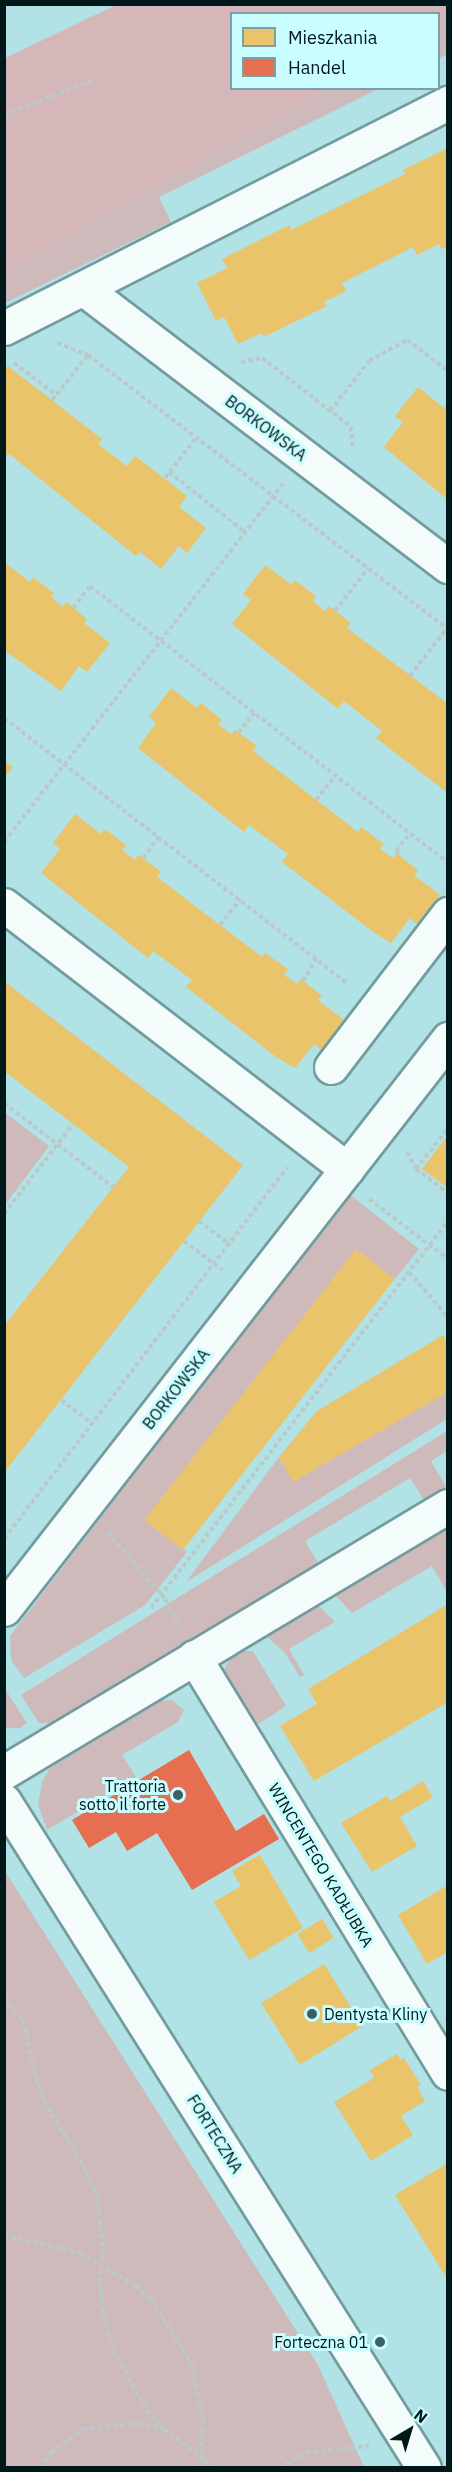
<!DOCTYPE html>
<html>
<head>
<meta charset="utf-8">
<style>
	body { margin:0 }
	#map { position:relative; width:452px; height:2472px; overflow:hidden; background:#b1e2e5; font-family:"IBM Plex Sans",sans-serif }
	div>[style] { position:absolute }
	.green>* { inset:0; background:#cfbabb }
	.forest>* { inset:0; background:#d6b7b9 }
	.homes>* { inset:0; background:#e9c46a; transform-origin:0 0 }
	.shops>* { inset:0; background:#e76f51 }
	.path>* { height:4px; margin-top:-2px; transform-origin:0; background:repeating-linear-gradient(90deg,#bcc9cb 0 4.5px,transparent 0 7.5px) }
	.roads { filter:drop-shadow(2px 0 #729c9e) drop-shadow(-2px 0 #729c9e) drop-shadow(0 2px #729c9e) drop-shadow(0 -2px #729c9e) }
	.minor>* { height:33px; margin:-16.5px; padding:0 16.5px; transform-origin:16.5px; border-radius:16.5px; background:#f3fbfb }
	.dots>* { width:16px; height:16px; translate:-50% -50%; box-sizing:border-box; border:3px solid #c9fdff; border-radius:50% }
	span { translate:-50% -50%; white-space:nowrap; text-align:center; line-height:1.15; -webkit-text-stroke:6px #c9fdff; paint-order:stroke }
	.street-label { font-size:16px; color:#00181a }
	.poi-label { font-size:16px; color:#00181a }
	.right { translate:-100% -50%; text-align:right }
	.left { translate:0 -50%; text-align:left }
	.frame { position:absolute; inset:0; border:6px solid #00181a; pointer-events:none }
	.legend { position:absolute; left:230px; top:12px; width:210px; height:78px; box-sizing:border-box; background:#c9fdff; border:2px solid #79a1a3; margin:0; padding:8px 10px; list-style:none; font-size:18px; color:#00181a }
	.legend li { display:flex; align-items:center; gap:12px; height:30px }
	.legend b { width:30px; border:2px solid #79a1a3 }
	.north { position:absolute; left:380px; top:2400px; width:60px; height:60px; -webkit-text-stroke:4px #c9fdff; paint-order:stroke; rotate:38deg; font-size:16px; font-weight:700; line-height:24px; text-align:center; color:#00181a }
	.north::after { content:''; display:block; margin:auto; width:21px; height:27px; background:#00181a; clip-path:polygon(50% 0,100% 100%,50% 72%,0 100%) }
</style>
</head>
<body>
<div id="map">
	<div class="green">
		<i style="clip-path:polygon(447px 22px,447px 54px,439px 59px,438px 26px)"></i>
		<i style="clip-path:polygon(328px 89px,378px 89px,159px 197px,171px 222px,5px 303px,4px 271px)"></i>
		<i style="clip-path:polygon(4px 1112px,49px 1146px,5px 1205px,4px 1205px)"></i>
		<i style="clip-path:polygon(349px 1194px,419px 1249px,395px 1279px,356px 1250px,147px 1522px,187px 1552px,145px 1605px,24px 1678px,11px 1660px,10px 1636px)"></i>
		<i style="clip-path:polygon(447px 1392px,447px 1419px,186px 1582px,279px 1457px,293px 1482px)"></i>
		<i style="clip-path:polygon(447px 1431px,447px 1451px,431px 1461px,446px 1487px,424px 1500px,410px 1478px,305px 1541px,318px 1563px,51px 1723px,39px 1723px,21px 1695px)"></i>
		<i style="clip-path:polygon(447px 1527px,447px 1592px,432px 1566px,352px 1613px,335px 1595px)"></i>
		<i style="clip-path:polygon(318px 1605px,335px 1622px,289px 1649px,304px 1675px,300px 1677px,285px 1653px,266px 1636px)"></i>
		<i style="clip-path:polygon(242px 1651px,253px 1651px,286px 1706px,248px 1731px,221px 1675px,231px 1657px)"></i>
		<i style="clip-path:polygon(5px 1689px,27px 1723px,20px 1728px,5px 1728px)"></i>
		<i style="clip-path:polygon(172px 1700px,184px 1710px,178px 1722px,122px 1755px,136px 1777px,47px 1830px,38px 1805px,42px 1782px,50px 1768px,159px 1701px)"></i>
		<i style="clip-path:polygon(5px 1871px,318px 2365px,364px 2467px,5px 2467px)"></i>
	</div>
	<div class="forest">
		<i style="clip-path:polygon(116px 5px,447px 5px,447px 22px,439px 26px,438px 14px,231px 14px,231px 88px,328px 89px,5px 271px,5px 58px)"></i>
	</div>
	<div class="homes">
		<i style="clip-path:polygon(448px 148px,448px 247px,442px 249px,439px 244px,417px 255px,413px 247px,342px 283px,346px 291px,324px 302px,327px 306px,264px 337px,262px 333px,238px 344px,224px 317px,216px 321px,197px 283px,227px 268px,222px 259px,289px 225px,291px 230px,405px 174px,403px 170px)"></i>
		<i style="clip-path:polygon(8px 366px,102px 439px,98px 444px,127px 466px,135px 456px,187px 496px,179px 507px,206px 528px,187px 553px,179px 546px,161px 569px,140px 552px,136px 556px,9px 454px,4px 456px,4px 370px)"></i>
		<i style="clip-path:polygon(418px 387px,444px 408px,448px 403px,448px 500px,384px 447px,403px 422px,395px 416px)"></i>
		<i style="clip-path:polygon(4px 562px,30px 582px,33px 577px,54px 593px,51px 597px,63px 607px,66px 602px,87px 619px,84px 623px,110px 643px,87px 672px,79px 666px,61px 691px,4px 650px)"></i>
		<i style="clip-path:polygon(265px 565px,292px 585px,295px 580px,316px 596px,313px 601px,325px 611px,329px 606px,351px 623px,347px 628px,448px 704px,448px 793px,376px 738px,382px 731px,344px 701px,338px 709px,232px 624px,251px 600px,243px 594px)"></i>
		<i style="clip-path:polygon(171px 688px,197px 708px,201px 703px,222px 720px,218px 724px,231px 734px,235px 730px,257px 746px,253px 751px,358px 832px,361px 827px,384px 844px,380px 849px,393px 858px,397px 854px,418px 870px,414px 875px,440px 895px,417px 924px,410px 918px,391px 943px,372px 931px,282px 862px,288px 854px,249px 825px,244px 832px,138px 748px,156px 723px,149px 717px)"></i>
		<i style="clip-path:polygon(4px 761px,13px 767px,4px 778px)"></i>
		<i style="clip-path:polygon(75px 814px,101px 834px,105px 829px,126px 845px,122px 850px,135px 860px,139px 855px,161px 872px,157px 877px,262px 957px,265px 953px,288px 969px,284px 975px,297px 984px,301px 979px,322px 996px,318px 1000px,344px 1020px,321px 1050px,314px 1044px,295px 1068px,276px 1057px,186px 987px,192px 980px,153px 951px,148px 958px,41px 873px,60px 849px,53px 843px)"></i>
		<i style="clip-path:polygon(4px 981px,243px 1165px,4px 1473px,4px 1326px,129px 1167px,4px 1071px)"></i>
		<i style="clip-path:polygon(448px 1135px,448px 1188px,422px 1169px)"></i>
		<i style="left:356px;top:1249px;width:49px;height:344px;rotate:38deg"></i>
		<i style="clip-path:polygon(443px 1335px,448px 1342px,448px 1392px,293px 1482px,279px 1457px,317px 1411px)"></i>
		<i style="clip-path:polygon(448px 1604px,448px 1702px,314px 1781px,280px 1726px,317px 1704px,308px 1689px)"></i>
		<i style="clip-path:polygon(423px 1781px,433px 1797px,400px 1817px,417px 1846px,372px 1872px,341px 1823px,387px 1796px,390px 1801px)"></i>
		<i style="clip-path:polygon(260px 1855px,303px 1928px,249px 1960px,214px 1902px,241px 1886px,232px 1871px)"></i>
		<i style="clip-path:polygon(448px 1885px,448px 1952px,427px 1964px,398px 1915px)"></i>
		<i style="left:322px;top:1919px;width:22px;height:29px;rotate:58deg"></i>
		<i style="left:324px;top:1964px;width:73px;height:74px;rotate:58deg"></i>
		<i style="clip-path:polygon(397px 2054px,401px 2060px,404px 2058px,421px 2085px,417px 2087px,425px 2101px,401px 2116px,413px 2135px,371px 2161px,334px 2102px,374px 2078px,370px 2070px)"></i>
		<i style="clip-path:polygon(448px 2163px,448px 2280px,395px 2195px)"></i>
	</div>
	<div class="shops">
		<i style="clip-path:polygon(189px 1750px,236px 1831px,264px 1814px,279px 1839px,192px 1890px,157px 1833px,127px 1851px,116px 1832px,89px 1848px,72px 1820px)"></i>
	</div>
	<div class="path">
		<i style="left:4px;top:115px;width:99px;rotate:-21.4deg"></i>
		<i style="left:57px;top:343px;width:33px;rotate:21deg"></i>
		<i style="left:88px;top:355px;width:452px;rotate:37.3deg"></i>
		<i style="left:241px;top:362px;width:21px;rotate:-11deg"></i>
		<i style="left:262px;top:358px;width:113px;rotate:37.8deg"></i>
		<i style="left:351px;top:427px;width:21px;rotate:85deg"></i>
		<i style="left:14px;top:363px;width:53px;rotate:37.3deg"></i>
		<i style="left:52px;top:400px;width:58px;rotate:-51.3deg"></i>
		<i style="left:330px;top:411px;width:63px;rotate:-52deg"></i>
		<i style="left:369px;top:361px;width:43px;rotate:-28.9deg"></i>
		<i style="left:407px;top:340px;width:51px;rotate:37.1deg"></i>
		<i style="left:169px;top:472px;width:97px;rotate:38.3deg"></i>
		<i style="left:165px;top:478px;width:51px;rotate:-52.2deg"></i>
		<i style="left:73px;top:608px;width:28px;rotate:-52deg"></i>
		<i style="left:90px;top:586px;width:453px;rotate:37.7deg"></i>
		<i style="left:335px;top:611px;width:54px;rotate:-52.5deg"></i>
		<i style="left:410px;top:676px;width:61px;rotate:-52.4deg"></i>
		<i style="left:4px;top:718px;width:435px;rotate:37.7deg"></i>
		<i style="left:238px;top:733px;width:26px;rotate:-51deg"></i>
		<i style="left:316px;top:800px;width:31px;rotate:-52deg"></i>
		<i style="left:4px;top:842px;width:455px;rotate:-52.1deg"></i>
		<i style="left:399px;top:855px;width:5px;rotate:-127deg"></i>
		<i style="left:396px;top:851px;width:23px;rotate:-52deg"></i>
		<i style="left:143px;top:858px;width:26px;rotate:-53deg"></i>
		<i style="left:220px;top:925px;width:33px;rotate:-52deg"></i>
		<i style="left:303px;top:981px;width:26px;rotate:-59deg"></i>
		<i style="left:4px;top:1103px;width:138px;rotate:37.6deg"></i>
		<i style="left:407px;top:1152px;width:19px;rotate:62deg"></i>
		<i style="left:416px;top:1169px;width:40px;rotate:37deg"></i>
		<i style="left:416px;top:1169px;width:52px;rotate:-52deg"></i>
		<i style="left:369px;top:1199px;width:99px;rotate:37.2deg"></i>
		<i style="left:4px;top:1214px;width:113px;rotate:-52.5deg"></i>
		<i style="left:199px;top:1221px;width:38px;rotate:37deg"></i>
		<i style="left:184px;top:1241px;width:48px;rotate:37.3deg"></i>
		<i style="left:409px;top:1272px;width:60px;rotate:49.1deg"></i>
		<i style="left:61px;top:1400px;width:38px;rotate:37deg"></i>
		<i style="left:108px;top:1532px;width:88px;rotate:49.6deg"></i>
		<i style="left:165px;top:1599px;width:31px;rotate:63deg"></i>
		<i style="left:4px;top:1539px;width:467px;rotate:-52.7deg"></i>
		<i style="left:151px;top:1608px;width:488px;rotate:-52.5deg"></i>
		<i style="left:4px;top:1998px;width:29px;rotate:49deg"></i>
		<i style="left:23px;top:2020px;width:60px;rotate:77.6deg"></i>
		<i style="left:36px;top:2079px;width:31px;rotate:68deg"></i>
		<i style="left:48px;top:2108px;width:69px;rotate:58.6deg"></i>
		<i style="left:84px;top:2167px;width:33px;rotate:67deg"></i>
		<i style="left:97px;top:2197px;width:51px;rotate:83.3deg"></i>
		<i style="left:103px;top:2248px;width:37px;rotate:95deg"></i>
		<i style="left:100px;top:2285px;width:32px;rotate:83deg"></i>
		<i style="left:104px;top:2317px;width:35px;rotate:74deg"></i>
		<i style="left:114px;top:2351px;width:67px;rotate:61.5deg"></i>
		<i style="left:146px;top:2410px;width:26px;rotate:47deg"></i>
		<i style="left:164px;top:2429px;width:64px;rotate:37.4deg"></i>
		<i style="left:4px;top:2235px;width:78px;rotate:13.3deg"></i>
		<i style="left:80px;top:2253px;width:65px;rotate:30.5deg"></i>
		<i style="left:136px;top:2286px;width:20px;rotate:41deg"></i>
		<i style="left:151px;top:2299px;width:75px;rotate:57.6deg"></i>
		<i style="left:191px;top:2362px;width:59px;rotate:78.3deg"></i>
		<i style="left:203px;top:2420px;width:48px;rotate:92.4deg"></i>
		<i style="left:40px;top:2468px;width:19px;rotate:-54deg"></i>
		<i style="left:51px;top:2453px;width:40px;rotate:-37deg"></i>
		<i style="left:83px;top:2429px;width:56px;rotate:-6.1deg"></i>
		<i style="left:139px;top:2423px;width:25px;rotate:14deg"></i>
		<i style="left:279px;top:2468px;width:31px;rotate:-29deg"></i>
		<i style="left:306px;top:2453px;width:63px;rotate:-6.3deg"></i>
	</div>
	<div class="roads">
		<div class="minor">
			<i style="left:84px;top:289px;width:457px;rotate:37.3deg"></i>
			<i style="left:4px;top:328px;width:498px;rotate:-26.9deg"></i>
			<i style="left:4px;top:905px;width:433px;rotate:37.6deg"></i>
			<i style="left:331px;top:1067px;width:193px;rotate:-52.6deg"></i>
			<i style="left:4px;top:1609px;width:723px;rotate:-52.08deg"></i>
			<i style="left:194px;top:1657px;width:487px;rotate:58.6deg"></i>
			<i style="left:4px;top:1772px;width:518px;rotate:-30.93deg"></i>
			<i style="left:4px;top:1801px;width:788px;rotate:57.8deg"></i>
		</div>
	</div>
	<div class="dots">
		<i style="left:178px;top:1795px;background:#3e5f61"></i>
		<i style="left:312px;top:2014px;background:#3e5f61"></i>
		<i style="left:380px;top:2342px;background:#3e5f61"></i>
	</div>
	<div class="street-label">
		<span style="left:266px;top:428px;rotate:37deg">BORKOWSKA</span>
		<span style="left:176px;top:1389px;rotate:-52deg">BORKOWSKA</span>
		<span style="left:321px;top:1865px;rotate:59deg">WINCENTEGO KADŁUBKA</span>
		<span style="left:215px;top:2134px;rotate:58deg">FORTECZNA</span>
	</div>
	<div class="poi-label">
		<span class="right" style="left:166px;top:1795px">Trattoria<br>sotto il forte</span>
		<span class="left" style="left:324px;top:2014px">Dentysta Kliny</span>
		<span class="right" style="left:368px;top:2342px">Forteczna 01</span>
	</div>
	<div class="frame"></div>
	<ul class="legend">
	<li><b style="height:16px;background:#e9c46a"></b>Mieszkania</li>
	<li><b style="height:16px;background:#e76f51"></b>Handel</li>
	</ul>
	<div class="north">N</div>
</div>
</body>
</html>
